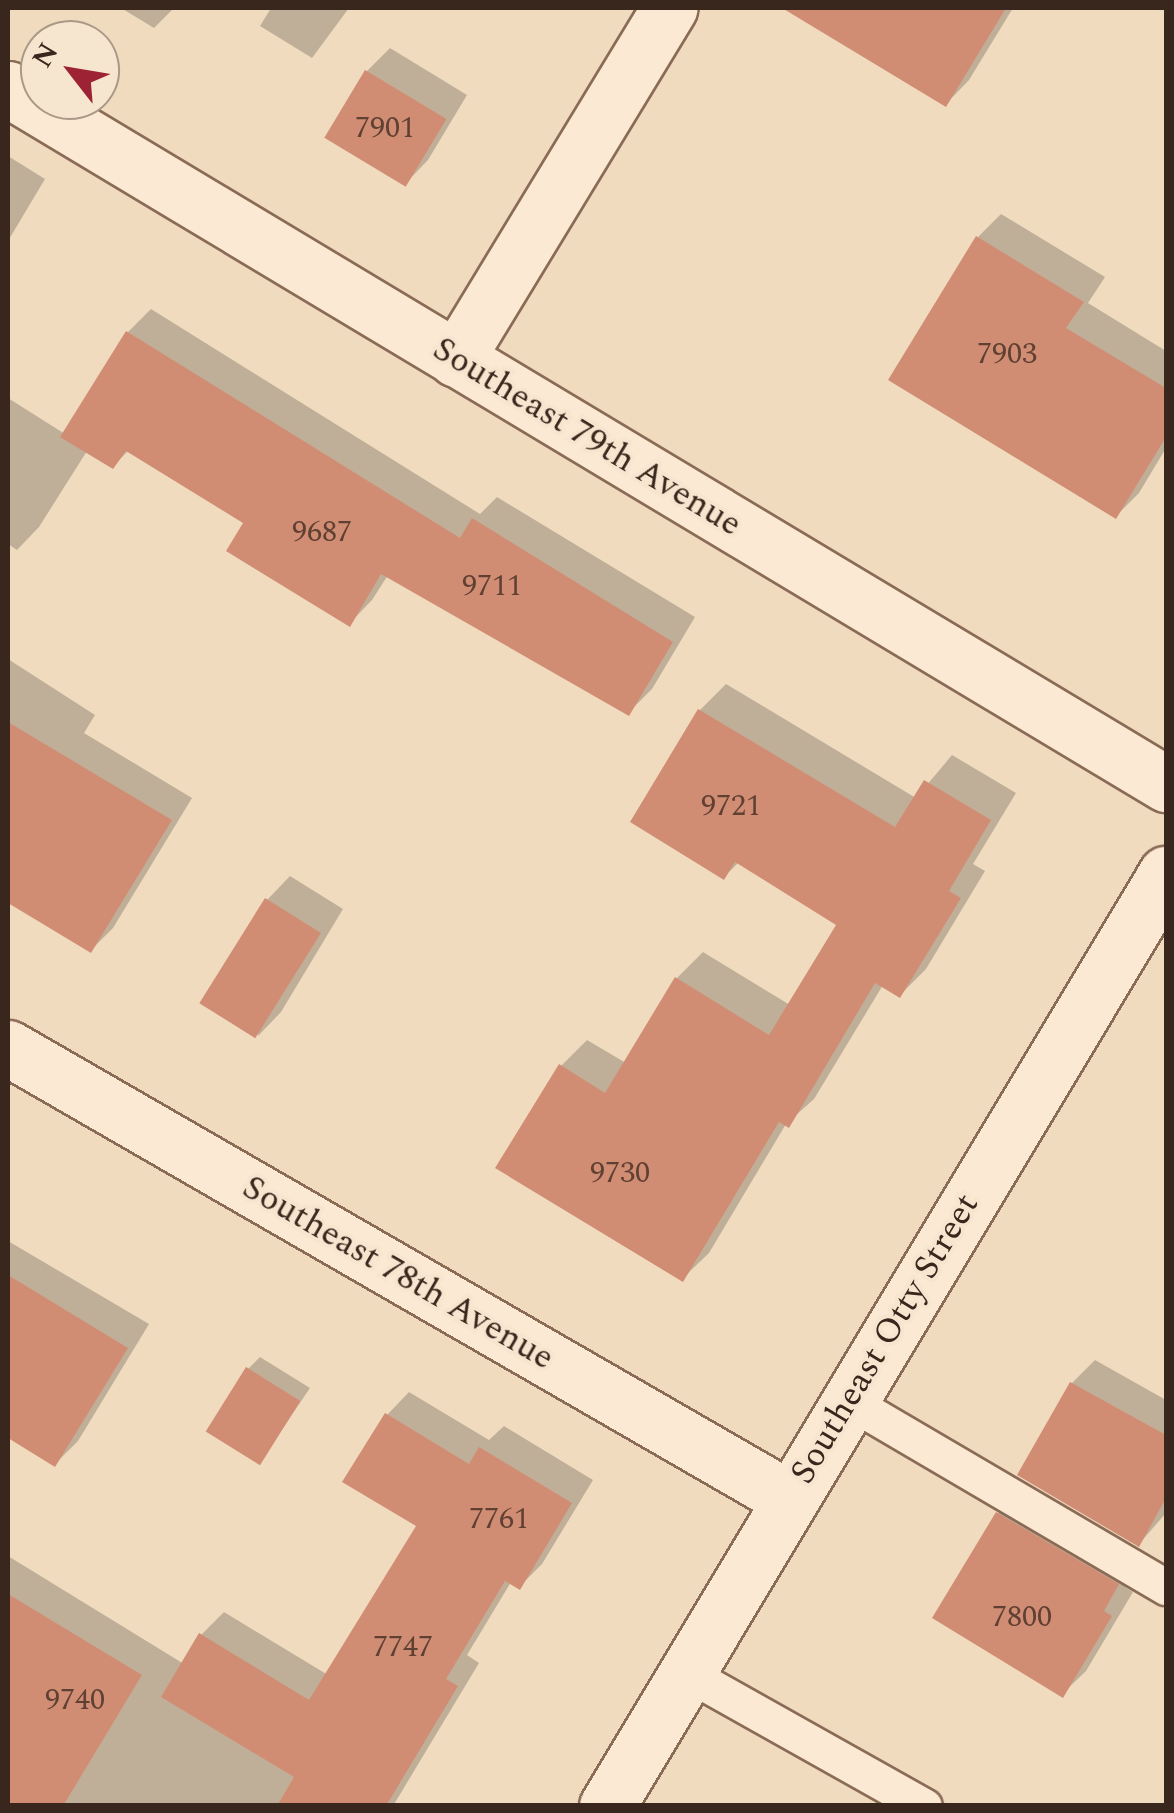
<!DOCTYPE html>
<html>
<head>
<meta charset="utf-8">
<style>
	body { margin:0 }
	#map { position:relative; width:1174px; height:1813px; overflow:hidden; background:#f0dbbf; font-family:Spectral,serif }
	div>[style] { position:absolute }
	.shadow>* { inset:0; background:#0003 }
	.building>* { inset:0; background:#d18d73; transform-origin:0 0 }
	.roads { filter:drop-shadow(2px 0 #8a6b56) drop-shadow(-2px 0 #8a6b56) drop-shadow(0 2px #8a6b56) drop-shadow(0 -2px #8a6b56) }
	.service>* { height:35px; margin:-17.5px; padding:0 17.5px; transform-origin:17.5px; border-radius:17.5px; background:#fbe9d3 }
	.minor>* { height:55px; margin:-27.5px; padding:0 27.5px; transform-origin:27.5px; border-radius:27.5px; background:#fbe9d3 }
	span { translate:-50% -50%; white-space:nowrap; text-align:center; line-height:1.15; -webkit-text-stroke:8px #f7e6cf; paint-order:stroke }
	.number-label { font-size:30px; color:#5f4032 }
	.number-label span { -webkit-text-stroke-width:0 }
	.street-label { font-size:35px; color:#39261c }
	.frame { position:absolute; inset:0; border:10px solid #39261c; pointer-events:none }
	.north { position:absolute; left:20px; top:20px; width:100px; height:100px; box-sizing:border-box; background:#f7e6cf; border:2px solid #ab9987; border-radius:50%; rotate:301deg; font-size:28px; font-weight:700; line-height:40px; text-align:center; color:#39261c }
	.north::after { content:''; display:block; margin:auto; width:35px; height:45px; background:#9d2334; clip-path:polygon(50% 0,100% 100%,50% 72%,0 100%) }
</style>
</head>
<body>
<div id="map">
	<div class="shadow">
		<i style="clip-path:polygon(121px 8px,174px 8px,154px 28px)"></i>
		<i style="clip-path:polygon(271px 8px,349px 8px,312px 58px,260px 26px)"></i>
		<i style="clip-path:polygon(829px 8px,1013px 8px,969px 80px,946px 104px,818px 26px)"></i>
		<i style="clip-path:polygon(390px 48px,467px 95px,428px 160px,405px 184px,367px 71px)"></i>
		<i style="clip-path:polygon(8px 156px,45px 179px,8px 241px)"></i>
		<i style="clip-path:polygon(1001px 214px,1105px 277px,1088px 303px,1166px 351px,1166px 448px,1139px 493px,1116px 516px,978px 237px)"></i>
		<i style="clip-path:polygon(151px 309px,480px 514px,497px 497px,695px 617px,652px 689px,628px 713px,388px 575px,372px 600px,349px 624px,247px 522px,129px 450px,113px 466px,87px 451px,39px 527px,17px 550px,8px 544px,8px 398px,65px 434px,128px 332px)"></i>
		<i style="clip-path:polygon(8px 659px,95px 715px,84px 733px,192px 798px,113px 928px,91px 950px,8px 900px)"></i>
		<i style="clip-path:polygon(726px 684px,916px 798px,952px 755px,1016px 793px,973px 864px,985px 871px,926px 969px,900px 995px,883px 985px,814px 1099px,786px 1124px,709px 1253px,682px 1279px,561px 1066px,587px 1040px,626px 1063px,677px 978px,703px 952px,790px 1005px,839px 924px,739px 862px,724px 877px,700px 710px)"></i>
		<i style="clip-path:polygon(290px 876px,343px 909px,281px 1012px,258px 1036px,267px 900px)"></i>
		<i style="clip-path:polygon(8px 1241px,149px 1324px,78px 1441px,55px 1464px,8px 1435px)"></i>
		<i style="clip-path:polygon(260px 1357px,310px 1388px,260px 1462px,248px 1369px)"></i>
		<i style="clip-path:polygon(1095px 1360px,1166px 1400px,1166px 1513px,1139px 1544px,1072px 1383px)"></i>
		<i style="clip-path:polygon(409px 1392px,489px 1440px,504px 1426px,593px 1480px,542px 1564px,519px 1587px,511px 1582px,467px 1655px,479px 1663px,393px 1806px,8px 1806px,8px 1556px,184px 1664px,201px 1635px,224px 1612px,328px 1675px,419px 1526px,387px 1415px)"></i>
		<i style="clip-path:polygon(1021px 1490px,1140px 1560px,1125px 1587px,1133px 1592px,1086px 1671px,1062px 1694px,998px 1513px)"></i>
	</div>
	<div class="building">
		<i style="clip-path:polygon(782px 8px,1006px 8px,946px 107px)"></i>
		<i style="left:365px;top:70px;width:95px;height:79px;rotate:31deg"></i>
		<i style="clip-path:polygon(976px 236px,1084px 302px,1066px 328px,1166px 388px,1166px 437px,1116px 519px,888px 380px)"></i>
		<i style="clip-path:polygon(126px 331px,460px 538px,472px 518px,673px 642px,629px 716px,381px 574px,350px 627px,226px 551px,243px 523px,126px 451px,113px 469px,60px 437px)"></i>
		<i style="clip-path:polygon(698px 709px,895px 827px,924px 780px,991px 820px,949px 891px,961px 898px,900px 998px,875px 983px,789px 1128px,779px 1122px,683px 1282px,495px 1168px,559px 1064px,605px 1093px,675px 977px,769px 1035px,836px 925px,735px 862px,724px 880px,630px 822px)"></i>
		<i style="clip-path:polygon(8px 722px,172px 820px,91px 953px,8px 903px)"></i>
		<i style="left:265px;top:898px;width:66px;height:124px;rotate:32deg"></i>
		<i style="clip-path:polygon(8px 1275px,128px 1348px,55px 1467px,8px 1438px)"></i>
		<i style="left:246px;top:1367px;width:64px;height:76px;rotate:32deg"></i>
		<i style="clip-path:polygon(1070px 1382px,1166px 1435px,1166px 1498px,1139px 1547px,1017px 1475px)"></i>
		<i style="clip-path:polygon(385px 1413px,469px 1464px,479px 1447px,572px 1503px,520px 1590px,505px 1581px,446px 1679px,458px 1686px,386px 1806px,277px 1806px,294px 1777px,161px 1697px,199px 1633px,309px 1700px,416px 1526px,342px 1482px)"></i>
		<i style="clip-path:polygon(996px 1512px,1119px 1584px,1104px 1611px,1112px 1616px,1063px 1698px,932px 1618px)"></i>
		<i style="clip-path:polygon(8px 1594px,142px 1675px,63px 1806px,8px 1806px)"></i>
	</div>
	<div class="roads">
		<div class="service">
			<i style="left:847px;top:1400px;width:370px;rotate:30.4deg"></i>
			<i style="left:685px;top:1672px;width:274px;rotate:29.3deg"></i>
		</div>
		<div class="minor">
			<i style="left:8px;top:89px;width:1351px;rotate:30.97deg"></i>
			<i style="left:456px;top:359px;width:411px;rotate:-58.7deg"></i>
			<i style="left:8px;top:1048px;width:900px;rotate:29.98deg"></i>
			<i style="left:607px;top:1806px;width:1087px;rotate:-59.05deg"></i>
		</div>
	</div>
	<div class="number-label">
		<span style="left:385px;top:128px">7901</span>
		<span style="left:1007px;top:354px">7903</span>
		<span style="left:322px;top:532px">9687</span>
		<span style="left:492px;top:586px">9711</span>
		<span style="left:731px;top:806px">9721</span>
		<span style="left:620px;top:1173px">9730</span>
		<span style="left:499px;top:1519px">7761</span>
		<span style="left:1022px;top:1617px">7800</span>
		<span style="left:403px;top:1647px">7747</span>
		<span style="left:75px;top:1700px">9740</span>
	</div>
	<div class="street-label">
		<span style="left:587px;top:437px;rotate:31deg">Southeast 79th Avenue</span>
		<span style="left:398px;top:1273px;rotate:30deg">Southeast 78th Avenue</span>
		<span style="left:885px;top:1339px;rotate:-59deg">Southeast Otty Street</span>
	</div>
	<div class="frame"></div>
	<div class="north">N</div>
</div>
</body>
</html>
